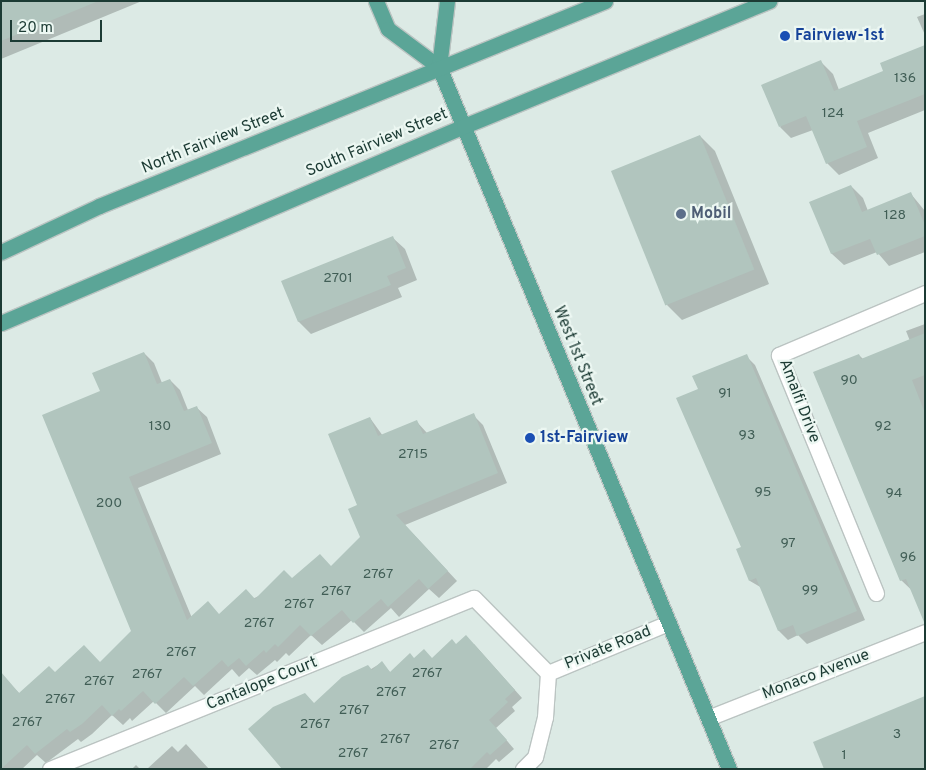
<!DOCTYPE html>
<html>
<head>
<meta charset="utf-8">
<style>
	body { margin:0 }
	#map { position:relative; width:926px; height:770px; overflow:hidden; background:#dceae5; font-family:Overpass,sans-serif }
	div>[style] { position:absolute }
	.shadow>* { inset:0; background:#0003 }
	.building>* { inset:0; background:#b1c5be; transform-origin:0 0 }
	.roads { filter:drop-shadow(1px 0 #bbc4c2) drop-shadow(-1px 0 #bbc4c2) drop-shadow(0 1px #bbc4c2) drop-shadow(0 -1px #bbc4c2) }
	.minor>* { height:15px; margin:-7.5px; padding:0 7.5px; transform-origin:7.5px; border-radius:7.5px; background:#fff }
	.major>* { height:15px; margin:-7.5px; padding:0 7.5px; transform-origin:7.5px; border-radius:7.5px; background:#5ba597 }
	.dots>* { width:14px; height:14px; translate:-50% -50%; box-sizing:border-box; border:2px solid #ecf7f2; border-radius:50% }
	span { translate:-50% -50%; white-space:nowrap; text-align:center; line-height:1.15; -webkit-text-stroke:4.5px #ecf7f2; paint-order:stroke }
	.number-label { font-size:14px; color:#415e56 }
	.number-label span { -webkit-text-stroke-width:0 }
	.transit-label { font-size:16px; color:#164399; font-weight:700 }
	.left { translate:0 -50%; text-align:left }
	.street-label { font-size:16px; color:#1c3b34 }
	.service-label { font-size:16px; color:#4e5e75; font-weight:700 }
	.frame { position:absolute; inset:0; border:2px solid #1c3b34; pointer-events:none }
	.scale { position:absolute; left:10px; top:20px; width:92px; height:22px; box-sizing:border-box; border:2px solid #1c3b34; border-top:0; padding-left:6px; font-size:15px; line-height:18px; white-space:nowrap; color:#1c3b34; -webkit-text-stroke:4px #ecf7f2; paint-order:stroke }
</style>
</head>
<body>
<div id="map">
	<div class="shadow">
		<i style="clip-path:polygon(4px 1px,142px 1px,1px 59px,1px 2px)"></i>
		<i style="clip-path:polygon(925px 14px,925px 35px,917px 17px)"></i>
		<i style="clip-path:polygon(925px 47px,925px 110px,868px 133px,878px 158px,839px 175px,827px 163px,813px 130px,791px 138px,780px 127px,821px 62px,833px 74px,839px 90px,884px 72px)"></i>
		<i style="clip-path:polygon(700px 136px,715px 151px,769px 284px,682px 320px,667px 305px)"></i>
		<i style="clip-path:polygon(851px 186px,863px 198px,868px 211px,911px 194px,925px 211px,925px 252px,889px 266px,877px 252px,844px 265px,832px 254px,811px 203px)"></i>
		<i style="clip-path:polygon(393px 238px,405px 249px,417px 280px,398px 288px,402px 297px,311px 334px,299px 322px,283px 282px)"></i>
		<i style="clip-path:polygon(925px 324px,925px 599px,922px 600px,901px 580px,859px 355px,863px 359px,910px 341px,906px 331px)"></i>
		<i style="clip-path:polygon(144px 353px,154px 363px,162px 383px,170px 380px,180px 390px,188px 410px,196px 407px,207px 417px,221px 454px,138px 488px,192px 618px,219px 615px,292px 580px,331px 567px,362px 538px,359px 506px,370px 418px,383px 436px,417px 422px,427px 433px,473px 415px,483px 425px,507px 483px,405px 525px,457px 581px,439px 598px,429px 589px,399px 617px,391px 608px,364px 632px,352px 620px,322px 645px,311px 635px,289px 656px,286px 653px,277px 662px,275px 660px,257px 675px,249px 668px,239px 677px,232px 669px,204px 695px,195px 686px,166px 713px,154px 701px,132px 721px,130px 718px,123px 725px,112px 715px,92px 734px,81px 742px,78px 739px,46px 763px,37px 755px,22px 769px,1px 769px,9px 683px,20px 694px,55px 674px,100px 663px,132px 632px,101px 392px)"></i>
		<i style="clip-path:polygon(746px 356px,755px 365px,865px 620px,807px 644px,798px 635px,788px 640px,779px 631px,762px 588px,750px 581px,738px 550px,743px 548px,699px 390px)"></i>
		<i style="clip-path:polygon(474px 644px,522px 698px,512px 707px,515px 711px,496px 728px,514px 749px,499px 762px,496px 759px,486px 769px,281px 769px,314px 704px,381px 663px,391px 673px,414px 660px,433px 660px,456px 645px)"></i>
		<i style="clip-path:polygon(186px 744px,209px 769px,147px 769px,172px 746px,178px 752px)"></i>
		<i style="clip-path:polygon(136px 765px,140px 769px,132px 769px)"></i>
	</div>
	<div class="building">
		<i style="clip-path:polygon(1px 1px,95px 1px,96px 2px,1px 41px)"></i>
		<i style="clip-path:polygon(925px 45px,925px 94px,857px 121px,867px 147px,826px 164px,806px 116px,779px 127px,761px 85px,821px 60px,834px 91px,883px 71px,880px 63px)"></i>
		<i style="left:700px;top:135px;width:145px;height:96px;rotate:68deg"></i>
		<i style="clip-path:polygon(851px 185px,862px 212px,911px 192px,925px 225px,925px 236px,877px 255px,870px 239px,831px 254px,809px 202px)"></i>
		<i style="clip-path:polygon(393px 236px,406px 268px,387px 276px,391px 285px,298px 322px,281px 281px)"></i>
		<i style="clip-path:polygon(925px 333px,925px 375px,912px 380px,925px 413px,924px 622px,906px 579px,900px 581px,813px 372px,859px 354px,861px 359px)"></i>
		<i style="clip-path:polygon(144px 352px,157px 384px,170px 379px,184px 411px,197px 406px,212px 443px,129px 477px,187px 620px,208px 601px,219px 614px,246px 589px,255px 599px,284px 570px,292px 578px,320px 554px,331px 566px,360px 537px,348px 509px,357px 505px,328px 434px,370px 417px,378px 436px,417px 420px,423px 434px,474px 413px,498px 473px,396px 515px,448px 571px,428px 589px,419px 579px,388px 607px,381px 599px,353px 623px,342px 610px,311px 636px,300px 625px,278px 647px,275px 644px,266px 653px,264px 650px,246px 666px,239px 658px,228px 667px,222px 660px,193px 686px,184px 677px,155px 704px,143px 691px,121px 711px,119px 709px,112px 716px,102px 705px,82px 724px,70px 732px,67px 729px,35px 754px,27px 745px,1px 769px,1px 672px,19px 693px,49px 666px,55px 672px,84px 645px,100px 662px,131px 631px,42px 415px,100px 391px,92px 373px)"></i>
		<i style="clip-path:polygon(747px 354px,857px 611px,797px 636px,793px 625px,778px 631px,756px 578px,749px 581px,736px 549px,741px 547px,676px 398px,698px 389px,692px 376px)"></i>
		<i style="clip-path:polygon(466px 635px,515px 690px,505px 699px,508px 702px,489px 720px,507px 740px,490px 755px,487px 752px,470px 769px,282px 769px,248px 729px,273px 707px,305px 693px,314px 703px,342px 677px,368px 665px,372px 670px,382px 661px,390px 672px,410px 653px,414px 658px,424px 649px,432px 658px,452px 639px,456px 644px)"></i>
		<i style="clip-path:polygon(925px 696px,925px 769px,824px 769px,813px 742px)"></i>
	</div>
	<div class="roads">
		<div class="minor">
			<i style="left:876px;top:593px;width:257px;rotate:-112.2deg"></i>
			<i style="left:779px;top:355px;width:159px;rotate:-23deg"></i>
			<i style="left:548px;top:673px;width:130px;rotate:-22.6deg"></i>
			<i style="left:708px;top:718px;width:233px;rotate:-21.6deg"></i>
			<i style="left:50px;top:769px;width:457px;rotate:-22deg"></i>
			<i style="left:474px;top:598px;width:105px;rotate:45.4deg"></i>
			<i style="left:548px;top:673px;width:44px;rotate:93.9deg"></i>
			<i style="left:545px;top:717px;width:41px;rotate:104deg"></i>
			<i style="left:535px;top:757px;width:17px;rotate:135deg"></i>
		</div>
		<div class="major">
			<i style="left:376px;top:1px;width:30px;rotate:67deg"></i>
			<i style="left:388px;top:29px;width:64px;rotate:36.7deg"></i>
			<i style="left:447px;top:1px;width:66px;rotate:96.9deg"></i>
			<i style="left:439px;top:67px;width:760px;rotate:67.55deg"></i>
			<i style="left:1px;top:252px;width:108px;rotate:-25.1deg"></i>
			<i style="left:99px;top:206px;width:546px;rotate:-22.05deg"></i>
			<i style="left:1px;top:323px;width:503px;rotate:-23.05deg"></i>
			<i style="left:464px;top:126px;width:330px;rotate:-22.3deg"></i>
		</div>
	</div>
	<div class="dots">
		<i style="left:785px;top:36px;background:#1a4fb4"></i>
		<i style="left:681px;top:214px;background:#5c6f8a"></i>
		<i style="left:530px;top:438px;background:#1a4fb4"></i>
	</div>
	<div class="number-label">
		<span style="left:905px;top:79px">136</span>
		<span style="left:833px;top:114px">124</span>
		<span style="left:895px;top:216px">128</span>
		<span style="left:338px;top:279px">2701</span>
		<span style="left:849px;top:381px">90</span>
		<span style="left:725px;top:394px">91</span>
		<span style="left:160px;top:427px">130</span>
		<span style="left:883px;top:427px">92</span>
		<span style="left:747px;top:436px">93</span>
		<span style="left:413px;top:455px">2715</span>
		<span style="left:763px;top:493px">95</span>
		<span style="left:894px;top:494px">94</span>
		<span style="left:109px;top:504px">200</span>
		<span style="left:788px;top:544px">97</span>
		<span style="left:908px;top:558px">96</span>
		<span style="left:378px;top:575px">2767</span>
		<span style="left:810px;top:591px">99</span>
		<span style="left:336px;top:592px">2767</span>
		<span style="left:299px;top:605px">2767</span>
		<span style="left:259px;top:624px">2767</span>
		<span style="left:181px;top:653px">2767</span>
		<span style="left:427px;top:674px">2767</span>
		<span style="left:147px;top:675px">2767</span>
		<span style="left:99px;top:682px">2767</span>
		<span style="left:391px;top:693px">2767</span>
		<span style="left:60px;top:700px">2767</span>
		<span style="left:354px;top:711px">2767</span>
		<span style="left:27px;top:723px">2767</span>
		<span style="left:315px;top:725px">2767</span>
		<span style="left:897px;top:735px">3</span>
		<span style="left:395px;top:740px">2767</span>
		<span style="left:444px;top:746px">2767</span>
		<span style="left:353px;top:754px">2767</span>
		<span style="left:844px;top:756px">1</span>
	</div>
	<div class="transit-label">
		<span class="left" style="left:795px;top:36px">Fairview-1st</span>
		<span class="left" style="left:540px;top:438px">1st-Fairview</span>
	</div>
	<div class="street-label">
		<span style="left:213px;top:141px;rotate:-22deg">North Fairview Street</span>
		<span style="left:377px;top:143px;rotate:-23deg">South Fairview Street</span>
		<span style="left:577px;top:356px;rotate:68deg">West 1st Street</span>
		<span style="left:799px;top:401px;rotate:69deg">Amalfi Drive</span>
		<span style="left:608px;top:648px;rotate:-22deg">Private Road</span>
		<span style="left:816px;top:675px;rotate:-21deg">Monaco Avenue</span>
		<span style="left:262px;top:684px;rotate:-22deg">Cantalope Court</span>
	</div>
	<div class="service-label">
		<span class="left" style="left:691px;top:214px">Mobil</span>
	</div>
	<div class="frame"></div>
	<div class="scale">20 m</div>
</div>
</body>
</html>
